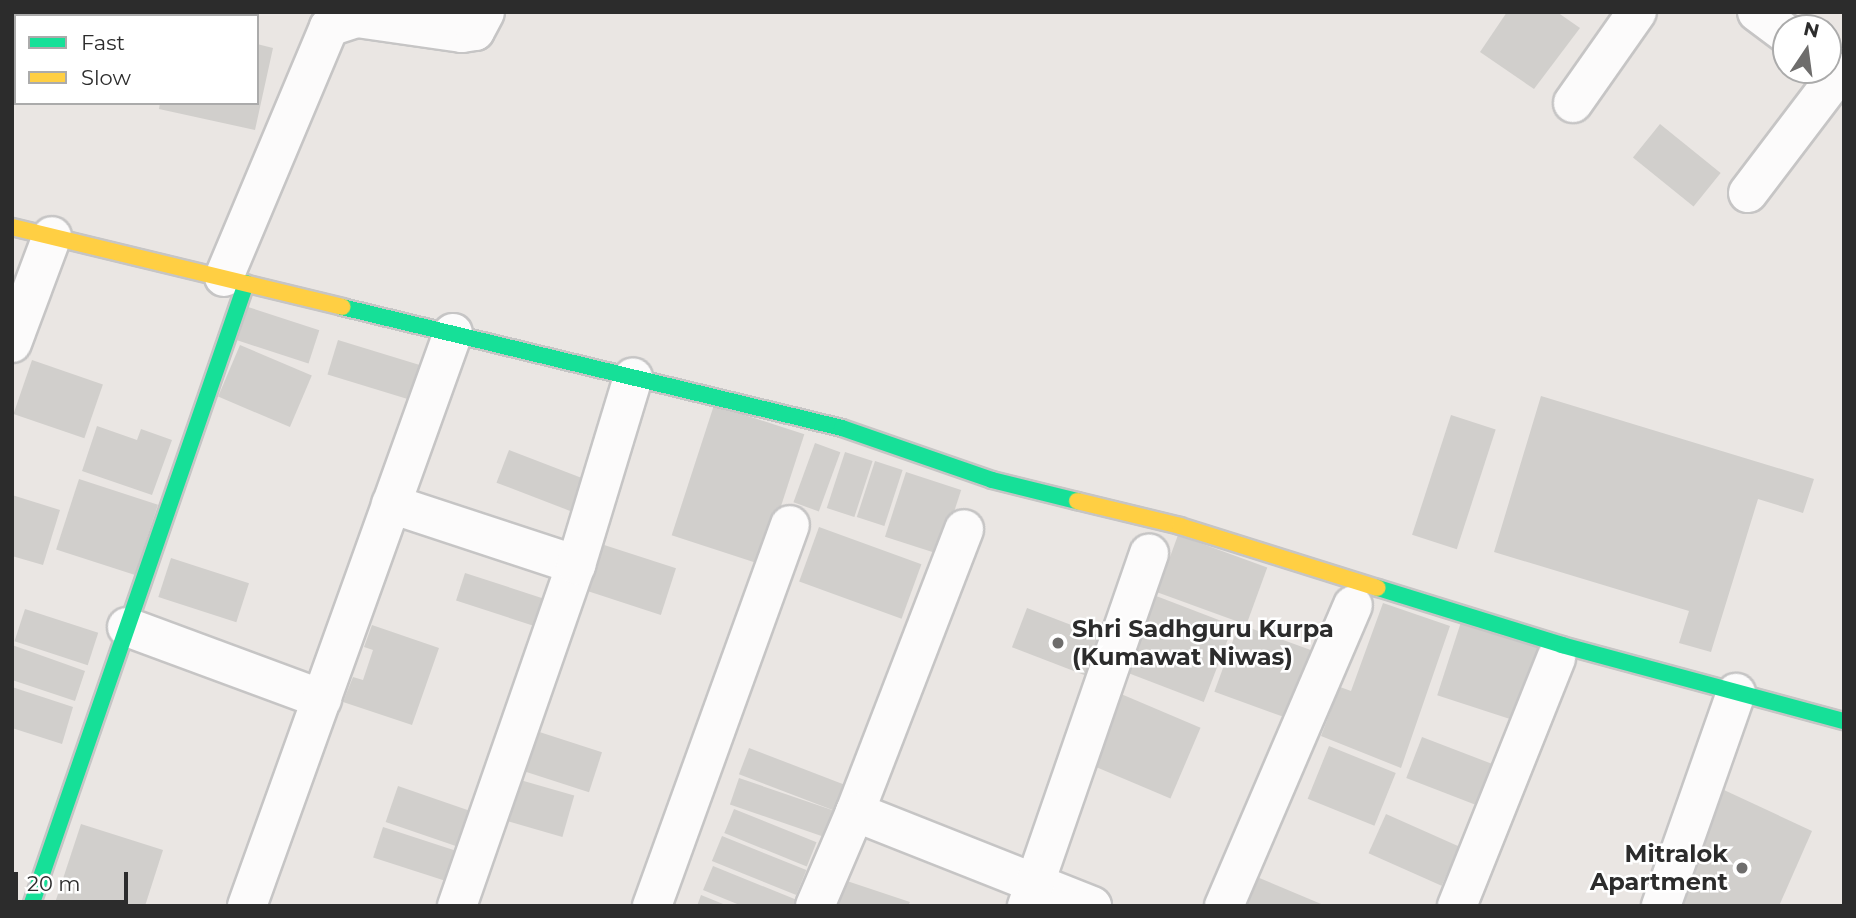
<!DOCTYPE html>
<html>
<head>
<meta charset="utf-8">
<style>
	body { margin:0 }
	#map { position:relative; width:1856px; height:918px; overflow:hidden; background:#eae6e3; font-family:Montserrat,sans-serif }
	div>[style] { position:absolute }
	.building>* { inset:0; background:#d1cfcc; transform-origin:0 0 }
	.roads { filter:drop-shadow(2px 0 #c6c5c5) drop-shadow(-2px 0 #c6c5c5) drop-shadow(0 2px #c6c5c5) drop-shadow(0 -2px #c6c5c5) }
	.street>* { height:38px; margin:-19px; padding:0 19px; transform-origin:19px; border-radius:19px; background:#fcfbfb }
	.fast>* { height:16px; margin:-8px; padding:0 8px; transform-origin:8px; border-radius:8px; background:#16e098 }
	.slow>* { height:16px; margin:-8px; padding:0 8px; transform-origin:8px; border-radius:8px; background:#ffcf43 }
	.dots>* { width:19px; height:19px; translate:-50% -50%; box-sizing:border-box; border:4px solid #fff; border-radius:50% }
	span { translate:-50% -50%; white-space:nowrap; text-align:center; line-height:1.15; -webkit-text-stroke:5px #fff; paint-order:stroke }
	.poi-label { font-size:24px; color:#2c2c2c; font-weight:700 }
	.left { translate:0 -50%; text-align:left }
	.right { translate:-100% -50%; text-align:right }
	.frame { position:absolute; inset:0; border:14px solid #2c2c2c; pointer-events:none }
	.legend { position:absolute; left:14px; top:14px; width:245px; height:91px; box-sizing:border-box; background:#fff; border:2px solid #ababab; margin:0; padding:9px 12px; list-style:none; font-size:21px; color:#2c2c2c }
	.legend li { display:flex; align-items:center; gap:14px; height:35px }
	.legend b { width:35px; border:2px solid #ababab }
	.north { position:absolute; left:1772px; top:14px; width:70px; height:70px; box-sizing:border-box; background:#fff; border:2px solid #ababab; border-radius:50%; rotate:13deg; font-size:19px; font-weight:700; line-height:28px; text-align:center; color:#2c2c2c }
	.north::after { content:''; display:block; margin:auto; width:24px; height:32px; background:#6e6d6c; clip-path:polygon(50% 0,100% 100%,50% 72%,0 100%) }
	.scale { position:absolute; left:14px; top:872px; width:114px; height:32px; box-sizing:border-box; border:4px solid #2c2c2c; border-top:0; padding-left:9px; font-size:21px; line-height:24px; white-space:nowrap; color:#2c2c2c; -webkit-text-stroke:5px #fff; paint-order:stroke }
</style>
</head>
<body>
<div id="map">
	<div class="building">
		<i style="clip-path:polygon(1507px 12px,1557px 12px,1580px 28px,1534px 89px,1480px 52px)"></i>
		<i style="clip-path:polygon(257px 44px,273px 48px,255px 130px,159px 109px,160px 103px,257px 103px)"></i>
		<i style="left:1660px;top:124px;width:78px;height:43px;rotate:39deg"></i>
		<i style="left:248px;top:307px;width:75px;height:35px;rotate:18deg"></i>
		<i style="left:338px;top:340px;width:88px;height:36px;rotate:17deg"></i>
		<i style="left:240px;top:345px;width:78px;height:56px;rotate:23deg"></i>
		<i style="left:32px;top:360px;width:75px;height:57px;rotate:19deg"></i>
		<i style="clip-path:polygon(1541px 396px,1814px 479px,1803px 513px,1758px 499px,1711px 652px,1679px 643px,1689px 611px,1494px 552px)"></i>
		<i style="left:714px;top:405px;width:95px;height:137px;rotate:18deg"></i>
		<i style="left:1451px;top:415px;width:47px;height:126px;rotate:18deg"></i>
		<i style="clip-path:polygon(97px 426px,137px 440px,141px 429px,172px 440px,152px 495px,82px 471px)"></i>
		<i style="left:815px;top:443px;width:27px;height:63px;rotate:20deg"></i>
		<i style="left:509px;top:450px;width:85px;height:35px;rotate:21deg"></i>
		<i style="left:845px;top:452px;width:29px;height:59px;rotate:18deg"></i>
		<i style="left:875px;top:461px;width:29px;height:59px;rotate:18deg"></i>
		<i style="left:906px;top:472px;width:58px;height:68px;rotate:18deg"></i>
		<i style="left:79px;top:479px;width:83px;height:74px;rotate:18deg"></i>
		<i style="clip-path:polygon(12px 495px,60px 510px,43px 565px,12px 556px)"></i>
		<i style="left:819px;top:527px;width:109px;height:58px;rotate:20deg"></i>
		<i style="left:1178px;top:535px;width:95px;height:61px;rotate:20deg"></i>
		<i style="left:598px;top:543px;width:82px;height:49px;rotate:18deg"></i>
		<i style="left:171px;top:558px;width:82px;height:41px;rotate:18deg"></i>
		<i style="left:465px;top:573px;width:87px;height:29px;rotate:18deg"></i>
		<i style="left:1151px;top:594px;width:88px;height:82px;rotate:21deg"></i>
		<i style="clip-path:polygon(1383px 603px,1450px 626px,1401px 768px,1321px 736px,1340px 687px,1351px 691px)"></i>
		<i style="left:1027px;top:608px;width:83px;height:42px;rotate:21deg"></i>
		<i style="left:25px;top:609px;width:77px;height:34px;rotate:18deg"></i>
		<i style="left:1461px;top:622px;width:83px;height:77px;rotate:18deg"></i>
		<i style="left:1239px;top:624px;width:80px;height:72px;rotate:20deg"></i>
		<i style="clip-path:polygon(372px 625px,439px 648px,412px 725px,343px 702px,353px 677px,363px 680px,373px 650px,364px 647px)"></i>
		<i style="clip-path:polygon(12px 645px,85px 671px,75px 701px,12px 680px)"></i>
		<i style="clip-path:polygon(12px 687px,73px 707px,62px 744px,12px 728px)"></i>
		<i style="left:1114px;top:691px;width:94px;height:77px;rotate:23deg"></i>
		<i style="left:524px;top:727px;width:82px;height:42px;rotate:18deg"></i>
		<i style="left:1422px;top:737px;width:79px;height:44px;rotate:21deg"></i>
		<i style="left:1329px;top:746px;width:72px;height:57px;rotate:22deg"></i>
		<i style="left:749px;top:748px;width:101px;height:28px;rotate:21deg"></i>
		<i style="left:506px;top:776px;width:71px;height:43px;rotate:16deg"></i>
		<i style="left:739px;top:778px;width:100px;height:28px;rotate:19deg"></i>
		<i style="left:398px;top:786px;width:85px;height:38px;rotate:19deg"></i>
		<i style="clip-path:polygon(1724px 790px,1812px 831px,1779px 906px,1672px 906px)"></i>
		<i style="left:734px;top:809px;width:89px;height:26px;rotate:22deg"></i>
		<i style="left:1386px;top:814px;width:80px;height:43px;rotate:24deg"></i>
		<i style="clip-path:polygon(81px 824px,163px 850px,145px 906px,54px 906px)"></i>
		<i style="left:383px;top:827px;width:83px;height:32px;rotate:18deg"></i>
		<i style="left:722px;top:836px;width:91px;height:27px;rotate:22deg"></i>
		<i style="clip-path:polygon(713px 866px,797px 900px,794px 906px,742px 906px,703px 890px)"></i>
		<i style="clip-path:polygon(835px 877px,910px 902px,908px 906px,826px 906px)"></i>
		<i style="clip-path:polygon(1257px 877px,1326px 906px,1245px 906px)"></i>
		<i style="clip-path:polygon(701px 895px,728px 906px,697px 906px)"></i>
	</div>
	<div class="roads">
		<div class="street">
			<i style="left:1757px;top:12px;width:36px;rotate:37deg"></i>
			<i style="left:1573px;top:103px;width:111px;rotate:-54.9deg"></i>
			<i style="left:1748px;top:193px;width:151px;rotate:-52.8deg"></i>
			<i style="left:224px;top:277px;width:271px;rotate:-67.2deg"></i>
			<i style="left:329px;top:27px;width:29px;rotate:-18deg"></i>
			<i style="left:357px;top:18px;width:106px;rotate:8.1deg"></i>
			<i style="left:462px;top:33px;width:13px;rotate:-9deg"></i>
			<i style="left:475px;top:31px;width:21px;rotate:-62deg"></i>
			<i style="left:12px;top:343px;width:114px;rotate:-69.5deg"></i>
			<i style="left:391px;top:504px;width:195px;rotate:18.2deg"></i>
			<i style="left:127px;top:627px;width:208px;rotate:20.3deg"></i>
			<i style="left:855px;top:812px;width:303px;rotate:-68.9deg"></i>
			<i style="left:247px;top:906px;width:609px;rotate:-70.23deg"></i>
			<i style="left:457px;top:906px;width:361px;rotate:-70.8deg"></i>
			<i style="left:576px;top:565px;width:196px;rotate:-73.1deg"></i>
			<i style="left:652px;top:906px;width:405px;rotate:-70.1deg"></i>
			<i style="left:815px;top:906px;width:102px;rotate:-66.9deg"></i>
			<i style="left:855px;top:812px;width:255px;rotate:21.6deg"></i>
			<i style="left:1027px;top:906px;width:373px;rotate:-70.9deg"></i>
			<i style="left:1224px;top:906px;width:327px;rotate:-66.8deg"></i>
			<i style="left:1457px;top:906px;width:267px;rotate:-68.2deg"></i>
			<i style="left:1661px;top:906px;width:226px;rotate:-70.6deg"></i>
		</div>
		<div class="fast">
			<i style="left:342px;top:307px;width:514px;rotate:13.6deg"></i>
			<i style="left:842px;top:428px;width:159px;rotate:19.1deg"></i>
			<i style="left:992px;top:480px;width:88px;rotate:13.9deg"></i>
			<i style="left:1378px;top:588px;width:193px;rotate:17.2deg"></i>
			<i style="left:1562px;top:645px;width:292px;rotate:15.1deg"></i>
			<i style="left:31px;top:906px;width:659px;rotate:-70.96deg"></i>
		</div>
		<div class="slow">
			<i style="left:12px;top:227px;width:340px;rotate:13.6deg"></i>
			<i style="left:1077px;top:501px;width:106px;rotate:13.6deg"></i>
			<i style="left:1180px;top:526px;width:207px;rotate:17.4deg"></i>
		</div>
	</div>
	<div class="dots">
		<i style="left:1058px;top:643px;background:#6e6d6c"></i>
		<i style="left:1742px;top:868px;background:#6e6d6c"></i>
	</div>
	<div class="poi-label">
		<span class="left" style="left:1072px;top:643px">Shri Sadhguru Kurpa<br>(Kumawat Niwas)</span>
		<span class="right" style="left:1728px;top:868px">Mitralok<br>Apartment</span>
	</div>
	<div class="frame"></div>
	<ul class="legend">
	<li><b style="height:9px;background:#16e098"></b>Fast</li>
	<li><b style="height:9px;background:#ffcf43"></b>Slow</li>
	</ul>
	<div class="north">N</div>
	<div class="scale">20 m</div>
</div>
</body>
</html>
